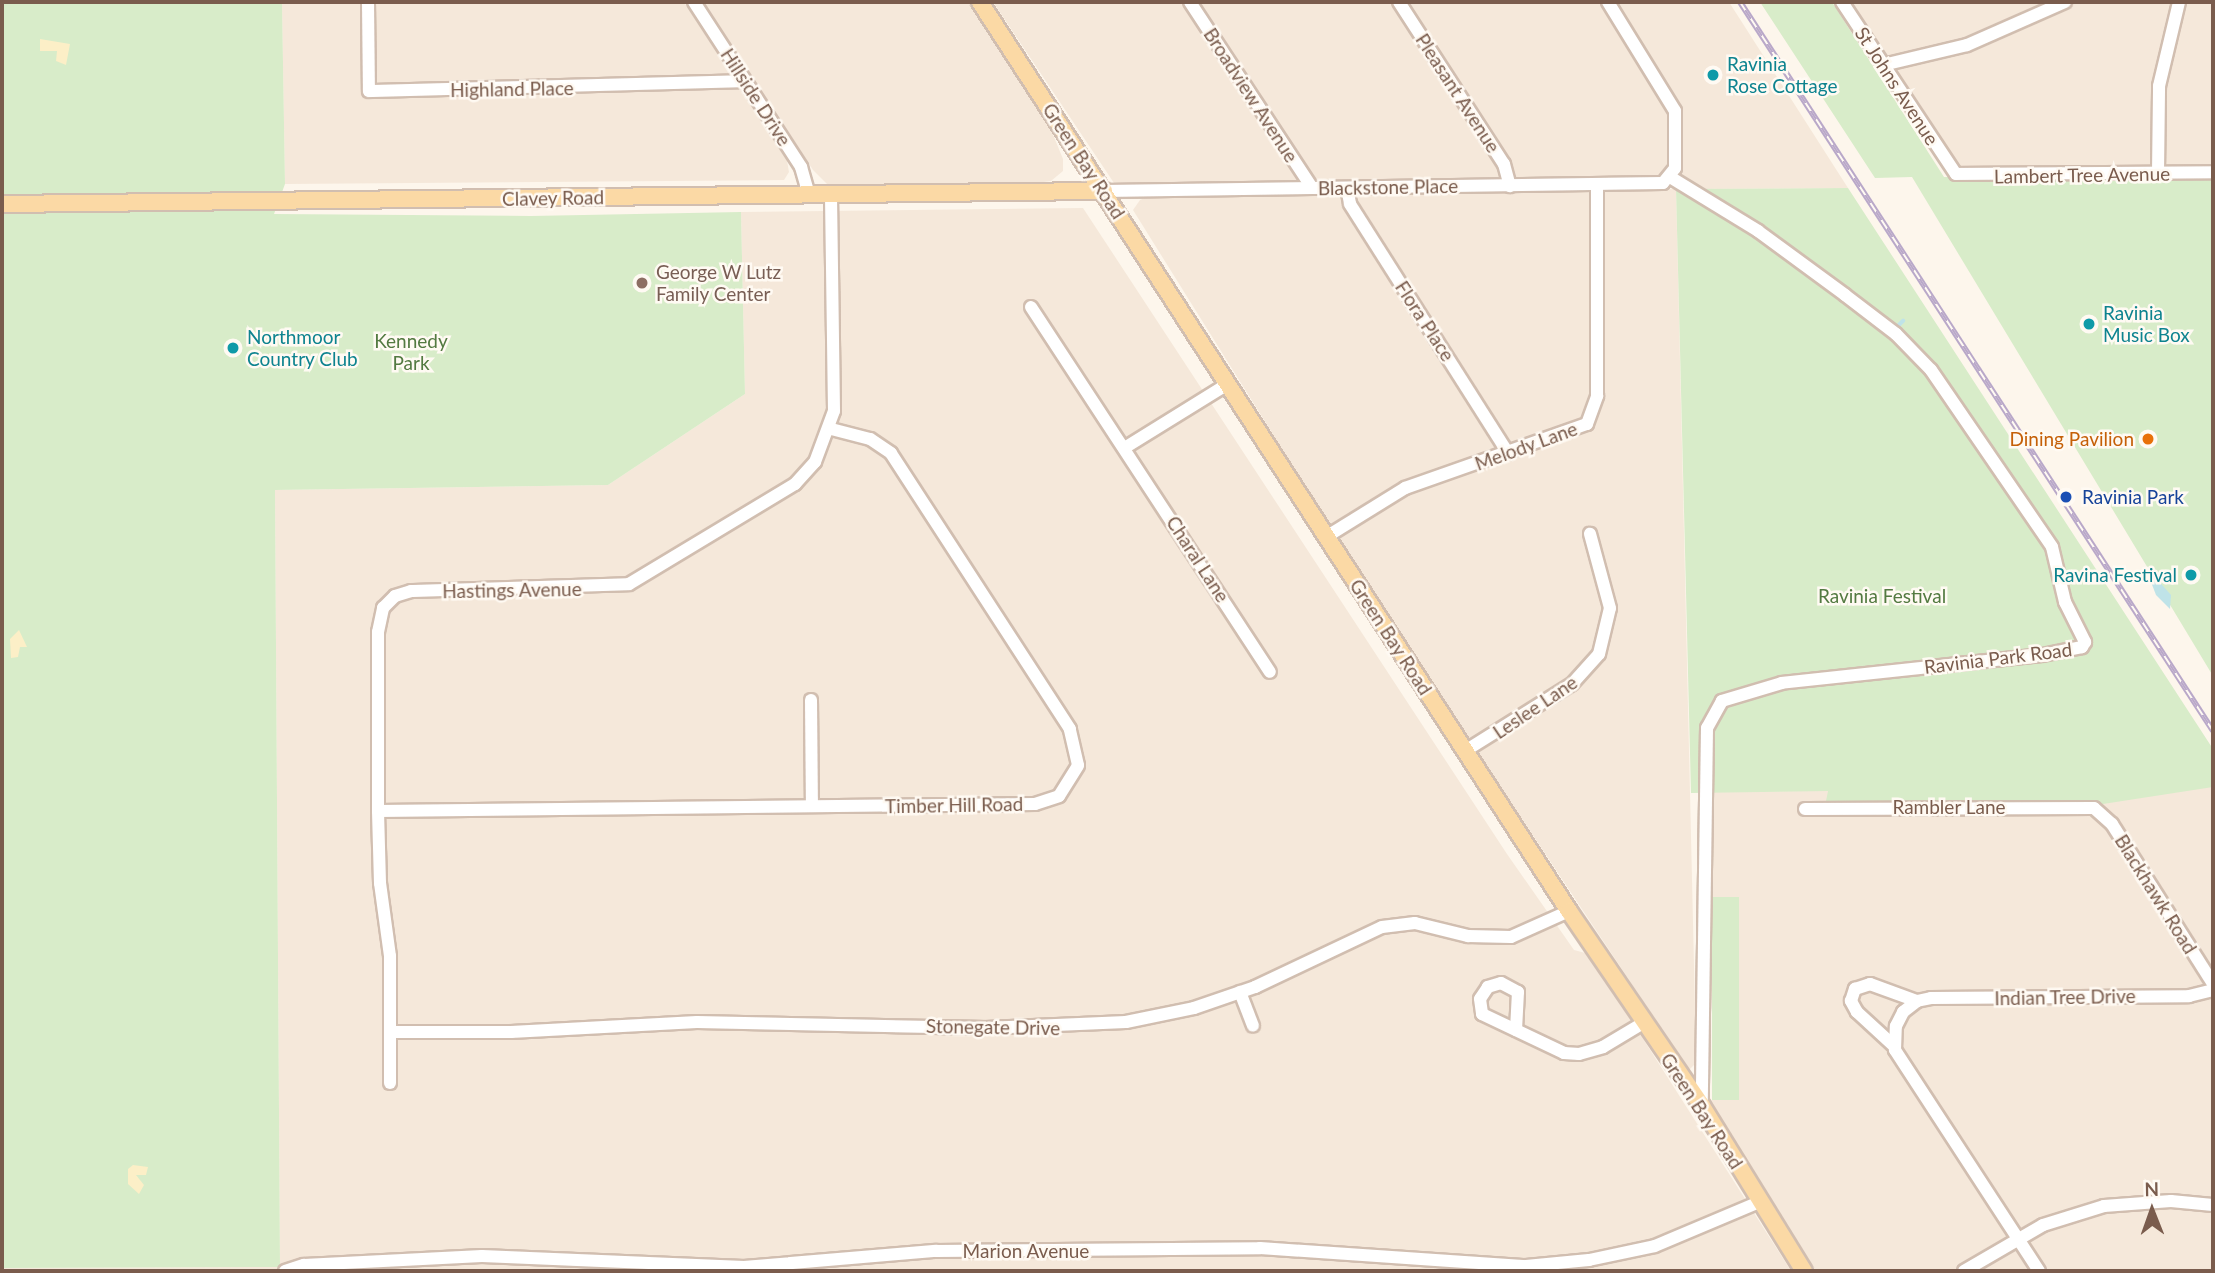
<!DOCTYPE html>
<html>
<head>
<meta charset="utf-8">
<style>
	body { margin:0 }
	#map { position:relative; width:2215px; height:1273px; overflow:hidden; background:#fdf6ec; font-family:Lato,sans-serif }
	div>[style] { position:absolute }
	.residential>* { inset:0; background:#f5e8da }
	.green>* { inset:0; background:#d8ecc9; transform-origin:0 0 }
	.sand>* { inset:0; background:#fcefc7 }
	.water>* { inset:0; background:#bfe3e8 }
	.stream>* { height:3.5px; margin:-1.75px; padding:0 1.75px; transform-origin:1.75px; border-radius:1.75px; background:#bfe3e8 }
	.roads { filter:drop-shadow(2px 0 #d1beb0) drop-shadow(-2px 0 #d1beb0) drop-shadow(0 2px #d1beb0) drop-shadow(0 -2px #d1beb0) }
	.minor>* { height:12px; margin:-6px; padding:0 6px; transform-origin:6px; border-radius:6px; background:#fff }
	.major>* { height:16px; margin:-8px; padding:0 8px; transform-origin:8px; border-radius:8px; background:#fbd9a5 }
	.rail>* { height:6px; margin-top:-3px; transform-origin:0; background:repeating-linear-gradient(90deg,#fffaf3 0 10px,#b9a8c9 0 20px); box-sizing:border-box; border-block:2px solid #b9a8c9 }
	.dots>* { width:19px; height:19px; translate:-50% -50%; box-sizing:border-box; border:4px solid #fffaf3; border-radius:50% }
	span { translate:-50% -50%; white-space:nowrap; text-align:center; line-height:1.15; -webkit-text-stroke:5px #fffaf3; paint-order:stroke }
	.culture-label { font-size:19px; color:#0d838f }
	.left { translate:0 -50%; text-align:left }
	.right { translate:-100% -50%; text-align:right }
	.street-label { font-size:19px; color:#7a5c4d }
	.education-label { font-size:19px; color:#785e54 }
	.park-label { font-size:19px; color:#537a41 }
	.food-label { font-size:19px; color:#c56008 }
	.transit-label { font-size:19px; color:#164399 }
	.frame { position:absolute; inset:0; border:4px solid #7a5c4d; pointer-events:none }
	.north { position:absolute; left:2117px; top:1175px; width:70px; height:70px; -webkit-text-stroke:5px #fffaf3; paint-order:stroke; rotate:359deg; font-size:19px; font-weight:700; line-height:28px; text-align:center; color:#7a5c4d }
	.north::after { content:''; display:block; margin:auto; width:24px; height:32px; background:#7a5c4d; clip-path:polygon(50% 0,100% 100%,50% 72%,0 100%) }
</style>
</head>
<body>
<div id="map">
	<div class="residential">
		<i style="clip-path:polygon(282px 2px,684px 2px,787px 161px,789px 172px,784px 180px,285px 184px)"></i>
		<i style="clip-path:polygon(703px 2px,970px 2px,1047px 120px,1063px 159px,1063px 171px,1051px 181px,1029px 184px,827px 184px,813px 170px)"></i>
		<i style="clip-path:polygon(993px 2px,1729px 2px,1848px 188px,1700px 189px,1682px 177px,1114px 183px)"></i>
		<i style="clip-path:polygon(1849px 2px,2213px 2px,2213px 166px,1964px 171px,1932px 130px)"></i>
		<i style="clip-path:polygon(1676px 189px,1696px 1052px,1695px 1064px,1689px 1070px,1375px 598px,1133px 210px,1140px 200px,1150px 196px)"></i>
		<i style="clip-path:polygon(1083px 208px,1507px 854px,1574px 950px,1589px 954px,1791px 1271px,2px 1271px,2px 1268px,280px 1267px,275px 490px,608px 485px,745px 394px,741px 212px)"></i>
		<i style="clip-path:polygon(2213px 787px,2213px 1271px,1816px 1271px,1713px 1110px,1712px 1100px,1739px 1099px,1739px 897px,1712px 897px,1710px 792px)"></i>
	</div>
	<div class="green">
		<i style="clip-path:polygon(2px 2px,282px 2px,285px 184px,274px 214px,531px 216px,741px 212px,745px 394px,608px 485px,275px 490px,280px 1267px,2px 1268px)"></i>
		<i style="clip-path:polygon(1760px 2px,1832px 2px,1944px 177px,2213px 174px,2213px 676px,1912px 177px,1875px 178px)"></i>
		<i style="clip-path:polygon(1848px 188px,2213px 749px,2213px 787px,2103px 804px,1826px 801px,1828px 791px,1691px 793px,1676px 189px)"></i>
		<i style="left:1712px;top:897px;width:27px;height:203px"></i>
	</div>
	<div class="sand">
		<i style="clip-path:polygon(40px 39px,70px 44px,66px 65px,56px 61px,57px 51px,40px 51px)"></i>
		<i style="clip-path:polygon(19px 630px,27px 647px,20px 647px,18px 657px,11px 658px,10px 639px)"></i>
		<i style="clip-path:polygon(133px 1165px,148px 1167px,146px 1175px,136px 1175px,144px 1185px,139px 1194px,128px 1184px,128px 1169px)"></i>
	</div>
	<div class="water">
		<i style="clip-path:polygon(2156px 578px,2171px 595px,2170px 609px,2156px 595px,2151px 582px)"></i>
	</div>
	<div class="stream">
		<i style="left:1896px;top:328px;width:10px;rotate:-45deg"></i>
	</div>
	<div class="roads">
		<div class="minor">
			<i style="left:368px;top:2px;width:89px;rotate:89.4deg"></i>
			<i style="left:369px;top:91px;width:374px;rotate:-1.5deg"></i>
			<i style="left:694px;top:2px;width:197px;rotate:57deg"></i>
			<i style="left:801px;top:167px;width:29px;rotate:74deg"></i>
			<i style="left:1190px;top:2px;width:222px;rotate:56.7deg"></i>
			<i style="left:1399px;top:2px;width:193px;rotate:57.1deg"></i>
			<i style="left:1504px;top:164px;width:23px;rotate:75deg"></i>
			<i style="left:1842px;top:2px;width:206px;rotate:56.5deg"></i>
			<i style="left:1956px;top:174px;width:257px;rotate:-0.4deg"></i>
			<i style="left:1883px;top:65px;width:86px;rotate:-13.4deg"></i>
			<i style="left:1967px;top:45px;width:107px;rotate:-23.7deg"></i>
			<i style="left:2158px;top:173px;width:87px;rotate:-89.3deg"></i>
			<i style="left:2159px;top:86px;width:86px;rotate:-76.6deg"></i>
			<i style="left:1670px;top:177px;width:103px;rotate:31.5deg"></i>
			<i style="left:1758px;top:231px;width:108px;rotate:36.3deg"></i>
			<i style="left:1845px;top:295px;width:64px;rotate:37.4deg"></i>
			<i style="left:1896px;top:334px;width:50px;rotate:45.8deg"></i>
			<i style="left:1931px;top:370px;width:214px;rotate:55.6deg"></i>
			<i style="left:2052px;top:547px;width:57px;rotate:76.7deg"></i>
			<i style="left:2065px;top:602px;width:45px;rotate:63.4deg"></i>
			<i style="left:2085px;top:642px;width:6px;rotate:121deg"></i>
			<i style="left:2082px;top:647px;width:41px;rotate:168.7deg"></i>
			<i style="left:2042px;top:655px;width:262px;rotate:173.9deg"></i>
			<i style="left:1782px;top:683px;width:63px;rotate:163.3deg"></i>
			<i style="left:1722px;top:701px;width:31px;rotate:119deg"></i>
			<i style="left:1707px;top:728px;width:378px;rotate:90.8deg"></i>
			<i style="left:1347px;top:188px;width:16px;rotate:79deg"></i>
			<i style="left:1350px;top:204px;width:295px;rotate:57.6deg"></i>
			<i style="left:1104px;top:191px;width:559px;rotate:-0.82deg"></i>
			<i style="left:1663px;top:183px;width:19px;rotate:-51deg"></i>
			<i style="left:1675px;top:168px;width:57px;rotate:-90deg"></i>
			<i style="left:1675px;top:111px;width:128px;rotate:-121.6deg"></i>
			<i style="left:1031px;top:307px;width:436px;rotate:56.8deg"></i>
			<i style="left:1126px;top:447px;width:118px;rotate:-31.8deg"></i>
			<i style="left:1326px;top:537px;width:93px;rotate:-31.8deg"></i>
			<i style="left:1405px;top:488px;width:193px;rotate:-19.4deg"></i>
			<i style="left:1587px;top:424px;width:30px;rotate:-70deg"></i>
			<i style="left:1597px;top:396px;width:211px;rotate:-90deg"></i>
			<i style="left:811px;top:700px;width:106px;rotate:89.5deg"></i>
			<i style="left:1465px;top:751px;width:126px;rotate:-32.1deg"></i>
			<i style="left:1572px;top:684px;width:40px;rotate:-48deg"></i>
			<i style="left:1599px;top:654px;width:47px;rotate:-76.6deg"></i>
			<i style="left:1610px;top:608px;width:77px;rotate:-105.1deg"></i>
			<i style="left:1805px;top:809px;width:289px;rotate:-0.2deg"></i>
			<i style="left:2094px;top:808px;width:24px;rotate:42deg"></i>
			<i style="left:2112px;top:824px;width:189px;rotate:57.7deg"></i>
			<i style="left:378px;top:811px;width:657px;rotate:-0.61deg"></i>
			<i style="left:1035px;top:804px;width:25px;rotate:-18deg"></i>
			<i style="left:1059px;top:796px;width:36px;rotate:-58deg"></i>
			<i style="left:1078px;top:765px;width:37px;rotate:-103deg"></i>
			<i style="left:1070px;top:729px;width:329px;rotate:-123deg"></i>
			<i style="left:891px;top:453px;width:25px;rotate:-146deg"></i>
			<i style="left:870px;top:439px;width:40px;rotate:-165.6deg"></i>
			<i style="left:1240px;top:992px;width:36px;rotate:69deg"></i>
			<i style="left:1516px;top:1030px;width:38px;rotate:-87deg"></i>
			<i style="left:1518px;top:992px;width:19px;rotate:-152deg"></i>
			<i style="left:1501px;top:983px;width:14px;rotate:163deg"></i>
			<i style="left:1488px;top:987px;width:14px;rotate:124deg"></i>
			<i style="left:1480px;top:999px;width:15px;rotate:82deg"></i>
			<i style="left:1482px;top:1014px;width:91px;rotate:25.4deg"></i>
			<i style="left:1564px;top:1053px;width:15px;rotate:4deg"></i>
			<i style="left:1579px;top:1054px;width:25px;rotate:-16deg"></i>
			<i style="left:1603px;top:1047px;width:47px;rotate:-31deg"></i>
			<i style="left:390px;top:1032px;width:121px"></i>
			<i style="left:511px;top:1032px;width:186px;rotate:-3.1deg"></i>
			<i style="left:697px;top:1022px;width:289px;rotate:1.2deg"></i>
			<i style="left:986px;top:1028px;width:140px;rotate:-2.5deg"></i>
			<i style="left:1126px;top:1022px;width:69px;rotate:-11.6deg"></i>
			<i style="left:1194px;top:1008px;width:65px;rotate:-19deg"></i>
			<i style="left:1255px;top:987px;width:140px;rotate:-25.3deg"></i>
			<i style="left:1382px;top:927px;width:33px;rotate:-7deg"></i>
			<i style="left:1415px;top:923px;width:55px;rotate:13.8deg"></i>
			<i style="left:1468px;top:936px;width:43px;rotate:1.3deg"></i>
			<i style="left:1511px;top:937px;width:64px;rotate:-24.1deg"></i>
			<i style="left:1893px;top:1045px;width:49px;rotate:-137.5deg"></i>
			<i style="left:1857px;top:1012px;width:13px;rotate:-119deg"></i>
			<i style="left:1851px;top:1001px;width:13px;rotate:-72deg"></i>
			<i style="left:1855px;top:989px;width:16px;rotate:-18deg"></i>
			<i style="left:1870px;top:984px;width:50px;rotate:19.9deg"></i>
			<i style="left:390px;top:1083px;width:127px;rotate:-90deg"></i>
			<i style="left:390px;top:956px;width:74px;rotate:-97.8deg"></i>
			<i style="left:380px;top:883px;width:72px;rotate:-91.6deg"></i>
			<i style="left:378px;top:811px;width:179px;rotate:-90deg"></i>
			<i style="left:378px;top:632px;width:25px;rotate:-78deg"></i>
			<i style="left:383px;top:608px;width:17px;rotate:-45deg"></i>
			<i style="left:395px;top:596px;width:17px;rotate:-17deg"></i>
			<i style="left:411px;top:591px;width:218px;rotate:-1.8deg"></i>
			<i style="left:629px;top:584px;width:194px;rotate:-31.1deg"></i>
			<i style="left:795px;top:484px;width:30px;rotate:-48deg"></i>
			<i style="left:815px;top:462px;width:54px;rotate:-69.6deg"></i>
			<i style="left:834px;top:411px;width:216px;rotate:-90.8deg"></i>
			<i style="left:285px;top:1271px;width:20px;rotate:-18deg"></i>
			<i style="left:304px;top:1265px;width:178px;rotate:-2.9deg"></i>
			<i style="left:482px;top:1256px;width:262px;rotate:2.4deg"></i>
			<i style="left:744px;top:1267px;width:193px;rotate:-4.8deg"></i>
			<i style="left:936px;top:1251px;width:324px;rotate:-0.5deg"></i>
			<i style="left:1260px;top:1248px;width:267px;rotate:3.9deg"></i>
			<i style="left:1526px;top:1266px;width:63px;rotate:-5.4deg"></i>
			<i style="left:1589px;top:1260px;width:67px;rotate:-12deg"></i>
			<i style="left:1655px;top:1246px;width:113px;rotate:-22.9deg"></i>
			<i style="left:1964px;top:1271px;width:91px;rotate:-30.2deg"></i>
			<i style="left:2043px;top:1225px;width:64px;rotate:-17.3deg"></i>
			<i style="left:2104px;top:1206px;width:67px;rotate:-4.3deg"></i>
			<i style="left:2171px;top:1201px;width:42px;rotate:5.4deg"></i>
			<i style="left:2039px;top:1271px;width:264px;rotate:-123.1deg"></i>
			<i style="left:1895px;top:1050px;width:24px;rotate:-88deg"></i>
			<i style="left:1896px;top:1026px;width:16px;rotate:-63deg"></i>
			<i style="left:1903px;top:1012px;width:18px;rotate:-38deg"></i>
			<i style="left:1917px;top:1001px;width:14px;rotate:-12deg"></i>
			<i style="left:1931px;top:998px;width:258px;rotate:-0.4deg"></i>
			<i style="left:2189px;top:996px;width:25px;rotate:-14deg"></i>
		</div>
		<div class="major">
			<i style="left:980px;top:2px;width:1083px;rotate:57.06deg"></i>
			<i style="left:1569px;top:911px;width:236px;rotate:55.7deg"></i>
			<i style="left:1702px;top:1106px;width:194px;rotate:58.3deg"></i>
			<i style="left:2px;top:204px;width:1102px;rotate:-0.68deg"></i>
		</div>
	</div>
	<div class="rail">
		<i style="left:1740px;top:2px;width:869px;rotate:57.02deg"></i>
	</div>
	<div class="dots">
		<i style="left:1713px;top:75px;background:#0f9aa8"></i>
		<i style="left:642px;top:283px;background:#8d6e63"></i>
		<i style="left:2089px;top:324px;background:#0f9aa8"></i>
		<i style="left:233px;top:348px;background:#0f9aa8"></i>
		<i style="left:2148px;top:439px;background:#e8710a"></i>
		<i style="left:2066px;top:497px;background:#1a4fb4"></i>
		<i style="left:2191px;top:575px;background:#0f9aa8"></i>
	</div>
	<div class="culture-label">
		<span class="left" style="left:1727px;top:75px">Ravinia<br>Rose Cottage</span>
		<span class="left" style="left:2103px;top:324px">Ravinia<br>Music Box</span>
		<span class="left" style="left:247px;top:348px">Northmoor<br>Country Club</span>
		<span class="right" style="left:2177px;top:575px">Ravina Festival</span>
	</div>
	<div class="street-label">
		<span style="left:1897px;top:86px;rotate:57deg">St Johns Avenue</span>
		<span style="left:512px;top:89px;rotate:-1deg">Highland Place</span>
		<span style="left:1458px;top:93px;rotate:57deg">Pleasant Avenue</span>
		<span style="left:1251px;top:95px;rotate:57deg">Broadview Avenue</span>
		<span style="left:756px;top:97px;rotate:57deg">Hillside Drive</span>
		<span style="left:1084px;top:161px;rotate:57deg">Green Bay Road</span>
		<span style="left:2082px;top:175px;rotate:-1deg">Lambert Tree Avenue</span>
		<span style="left:1388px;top:187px;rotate:-1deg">Blackstone Place</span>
		<span style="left:553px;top:198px;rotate:-1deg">Clavey Road</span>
		<span style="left:1425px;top:321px;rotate:57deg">Flora Place</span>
		<span style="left:1526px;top:446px;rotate:-20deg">Melody Lane</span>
		<span style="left:1198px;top:559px;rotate:57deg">Charal Lane</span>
		<span style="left:512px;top:590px;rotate:-1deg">Hastings Avenue</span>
		<span style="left:1391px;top:637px;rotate:57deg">Green Bay Road</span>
		<span style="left:1998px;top:658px;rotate:-7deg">Ravinia Park Road</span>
		<span style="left:1535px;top:707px;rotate:-34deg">Leslee Lane</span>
		<span style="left:954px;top:805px;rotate:-1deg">Timber Hill Road</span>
		<span style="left:1949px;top:807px">Rambler Lane</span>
		<span style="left:2156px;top:894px;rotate:58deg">Blackhawk Road</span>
		<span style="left:2065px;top:997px;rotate:-1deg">Indian Tree Drive</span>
		<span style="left:993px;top:1027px;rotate:1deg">Stonegate Drive</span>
		<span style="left:1702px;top:1111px;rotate:57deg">Green Bay Road</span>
		<span style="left:1026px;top:1251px">Marion Avenue</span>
	</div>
	<div class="education-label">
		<span class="left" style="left:656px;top:283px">George W Lutz<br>Family Center</span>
	</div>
	<div class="park-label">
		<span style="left:411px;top:352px">Kennedy<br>Park</span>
		<span style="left:1882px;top:596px">Ravinia Festival</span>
	</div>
	<div class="food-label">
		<span class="right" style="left:2134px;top:439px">Dining Pavilion</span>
	</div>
	<div class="transit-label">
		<span class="left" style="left:2082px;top:497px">Ravinia Park</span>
	</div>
	<div class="frame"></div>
	<div class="north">N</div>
</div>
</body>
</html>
